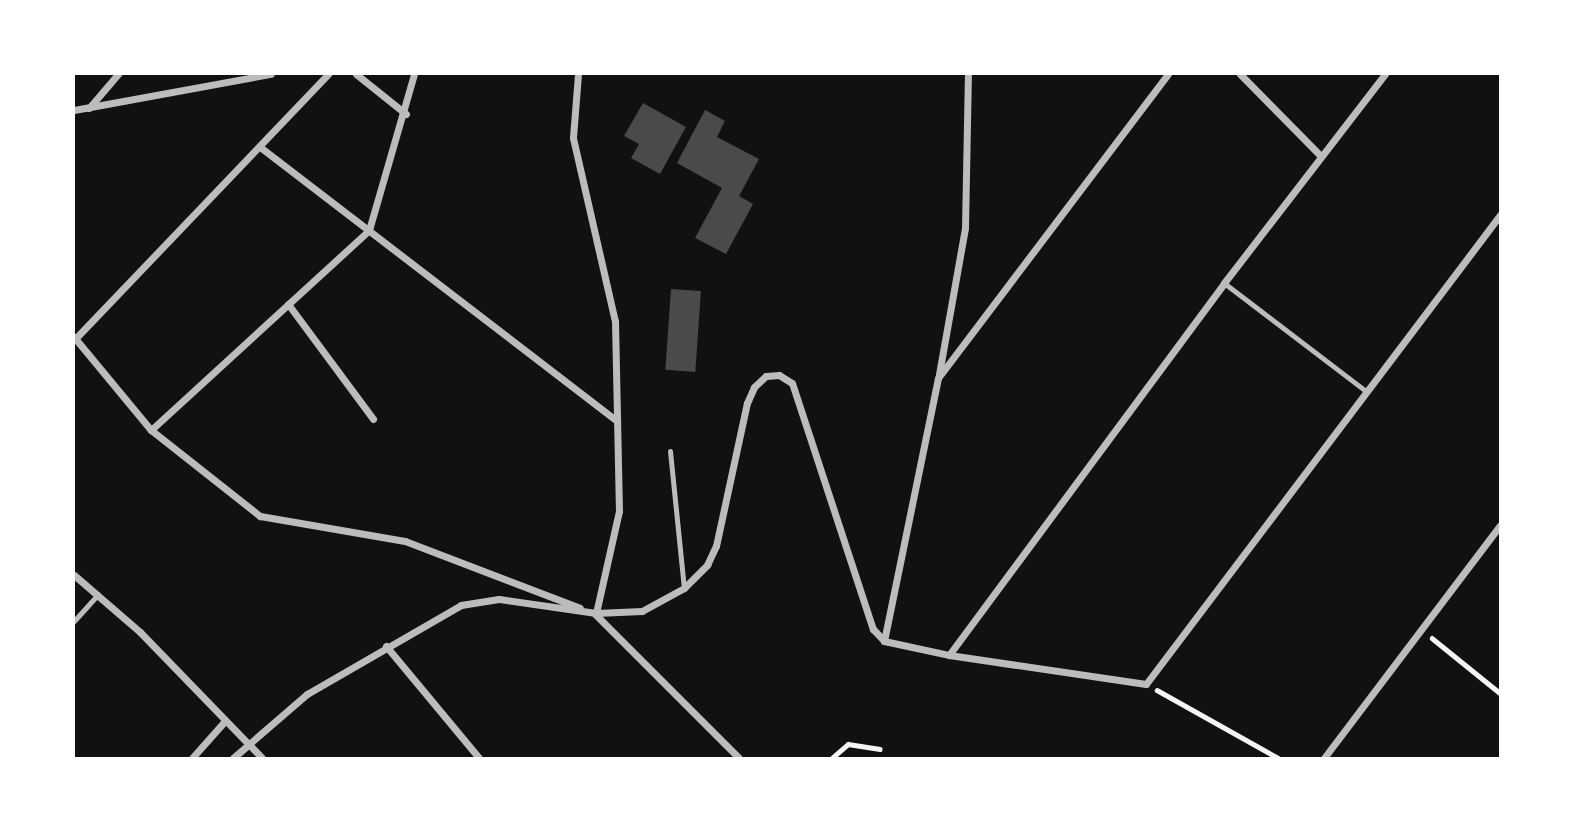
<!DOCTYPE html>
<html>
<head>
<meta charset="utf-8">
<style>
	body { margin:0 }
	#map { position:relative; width:1574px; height:832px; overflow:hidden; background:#111; font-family:"Times New Roman",serif }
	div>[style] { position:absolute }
	.building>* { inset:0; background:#4a4a4a; transform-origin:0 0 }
	.path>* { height:4.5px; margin:-2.25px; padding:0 2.25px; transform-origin:2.25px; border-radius:2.25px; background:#f5f5f5 }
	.service>* { height:5px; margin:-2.5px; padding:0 2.5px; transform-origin:2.5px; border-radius:2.5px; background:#bcbcbc }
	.minor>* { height:7px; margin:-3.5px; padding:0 3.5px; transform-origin:3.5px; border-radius:3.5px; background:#bcbcbc }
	span { translate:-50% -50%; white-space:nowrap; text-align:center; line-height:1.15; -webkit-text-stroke:5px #fff; paint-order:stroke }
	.frame { position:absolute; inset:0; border:75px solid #fff; pointer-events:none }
</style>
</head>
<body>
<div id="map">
	<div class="building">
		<i style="clip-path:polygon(643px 103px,686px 127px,660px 174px,631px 158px,639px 144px,624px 136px)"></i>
		<i style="clip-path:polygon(705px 110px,725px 121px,717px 137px,759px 159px,739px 196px,753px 204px,726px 254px,695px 238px,722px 188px,677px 163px)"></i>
		<i style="left:671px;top:289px;width:30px;height:81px;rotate:4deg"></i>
	</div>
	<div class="path">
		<i style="left:1432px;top:638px;width:87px;rotate:39deg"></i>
		<i style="left:1157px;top:690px;width:139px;rotate:29.3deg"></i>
		<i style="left:832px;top:758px;width:21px;rotate:-41deg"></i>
		<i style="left:848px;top:744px;width:32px;rotate:9deg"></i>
	</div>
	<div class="service">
		<i style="left:1224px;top:283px;width:178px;rotate:37.3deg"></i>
		<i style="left:670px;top:451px;width:138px;rotate:84.2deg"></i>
		<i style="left:74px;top:621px;width:36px;rotate:-48deg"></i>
	</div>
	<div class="minor">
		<i style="left:356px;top:74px;width:64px;rotate:38.7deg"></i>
		<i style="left:578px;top:74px;width:64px;rotate:94.5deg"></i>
		<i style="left:573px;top:138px;width:188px;rotate:77.1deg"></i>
		<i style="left:615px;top:321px;width:190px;rotate:88.8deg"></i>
		<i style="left:619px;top:511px;width:105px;rotate:102.7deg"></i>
		<i style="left:1240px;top:74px;width:114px;rotate:45.4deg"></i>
		<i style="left:89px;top:108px;width:45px;rotate:-49.5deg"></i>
		<i style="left:74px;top:110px;width:200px;rotate:-10.4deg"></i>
		<i style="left:260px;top:147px;width:450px;rotate:37.5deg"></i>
		<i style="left:288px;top:304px;width:143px;rotate:53.5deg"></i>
		<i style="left:74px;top:337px;width:121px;rotate:50.4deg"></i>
		<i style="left:151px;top:430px;width:139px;rotate:38.3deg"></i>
		<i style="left:260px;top:516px;width:147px;rotate:9.8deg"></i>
		<i style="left:405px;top:541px;width:187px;rotate:20.9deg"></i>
		<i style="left:74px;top:340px;width:368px;rotate:-46.3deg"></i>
		<i style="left:939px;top:374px;width:148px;rotate:-79.9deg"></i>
		<i style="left:965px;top:228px;width:154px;rotate:-88.9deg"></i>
		<i style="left:151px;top:430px;width:296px;rotate:-42.5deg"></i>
		<i style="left:369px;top:230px;width:162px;rotate:-73.9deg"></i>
		<i style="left:74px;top:575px;width:87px;rotate:40.8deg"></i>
		<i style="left:140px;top:632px;width:175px;rotate:45.9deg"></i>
		<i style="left:594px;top:613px;width:205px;rotate:45deg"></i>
		<i style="left:884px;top:641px;width:66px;rotate:12.2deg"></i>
		<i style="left:949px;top:655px;width:199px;rotate:8.4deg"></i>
		<i style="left:1146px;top:684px;width:588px;rotate:-52.95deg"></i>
		<i style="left:884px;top:641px;width:268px;rotate:-78.4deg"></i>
		<i style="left:938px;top:378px;width:381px;rotate:-52.9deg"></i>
		<i style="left:386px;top:646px;width:146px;rotate:50.3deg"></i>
		<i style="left:949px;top:655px;width:463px;rotate:-53.5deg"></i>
		<i style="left:1224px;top:283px;width:264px;rotate:-52.4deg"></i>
		<i style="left:192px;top:758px;width:50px;rotate:-48.3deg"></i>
		<i style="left:233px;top:758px;width:98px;rotate:-40.9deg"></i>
		<i style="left:307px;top:694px;width:178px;rotate:-30deg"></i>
		<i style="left:461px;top:605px;width:38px;rotate:-9deg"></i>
		<i style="left:499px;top:599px;width:98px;rotate:8.2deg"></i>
		<i style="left:596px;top:613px;width:46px;rotate:-2.5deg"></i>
		<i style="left:642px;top:611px;width:48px;rotate:-28.7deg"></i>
		<i style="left:684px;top:588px;width:33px;rotate:-45deg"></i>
		<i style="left:707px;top:565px;width:21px;rotate:-65deg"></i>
		<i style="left:716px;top:546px;width:146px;rotate:-77.8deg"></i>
		<i style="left:747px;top:403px;width:17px;rotate:-66deg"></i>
		<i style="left:754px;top:387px;width:16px;rotate:-43deg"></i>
		<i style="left:766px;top:376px;width:13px;rotate:-4deg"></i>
		<i style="left:779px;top:375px;width:15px;rotate:32deg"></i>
		<i style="left:792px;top:383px;width:259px;rotate:71.8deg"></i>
		<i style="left:873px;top:629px;width:16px;rotate:47deg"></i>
		<i style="left:1324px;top:758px;width:292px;rotate:-52.9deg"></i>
	</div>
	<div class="frame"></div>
</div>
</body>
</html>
